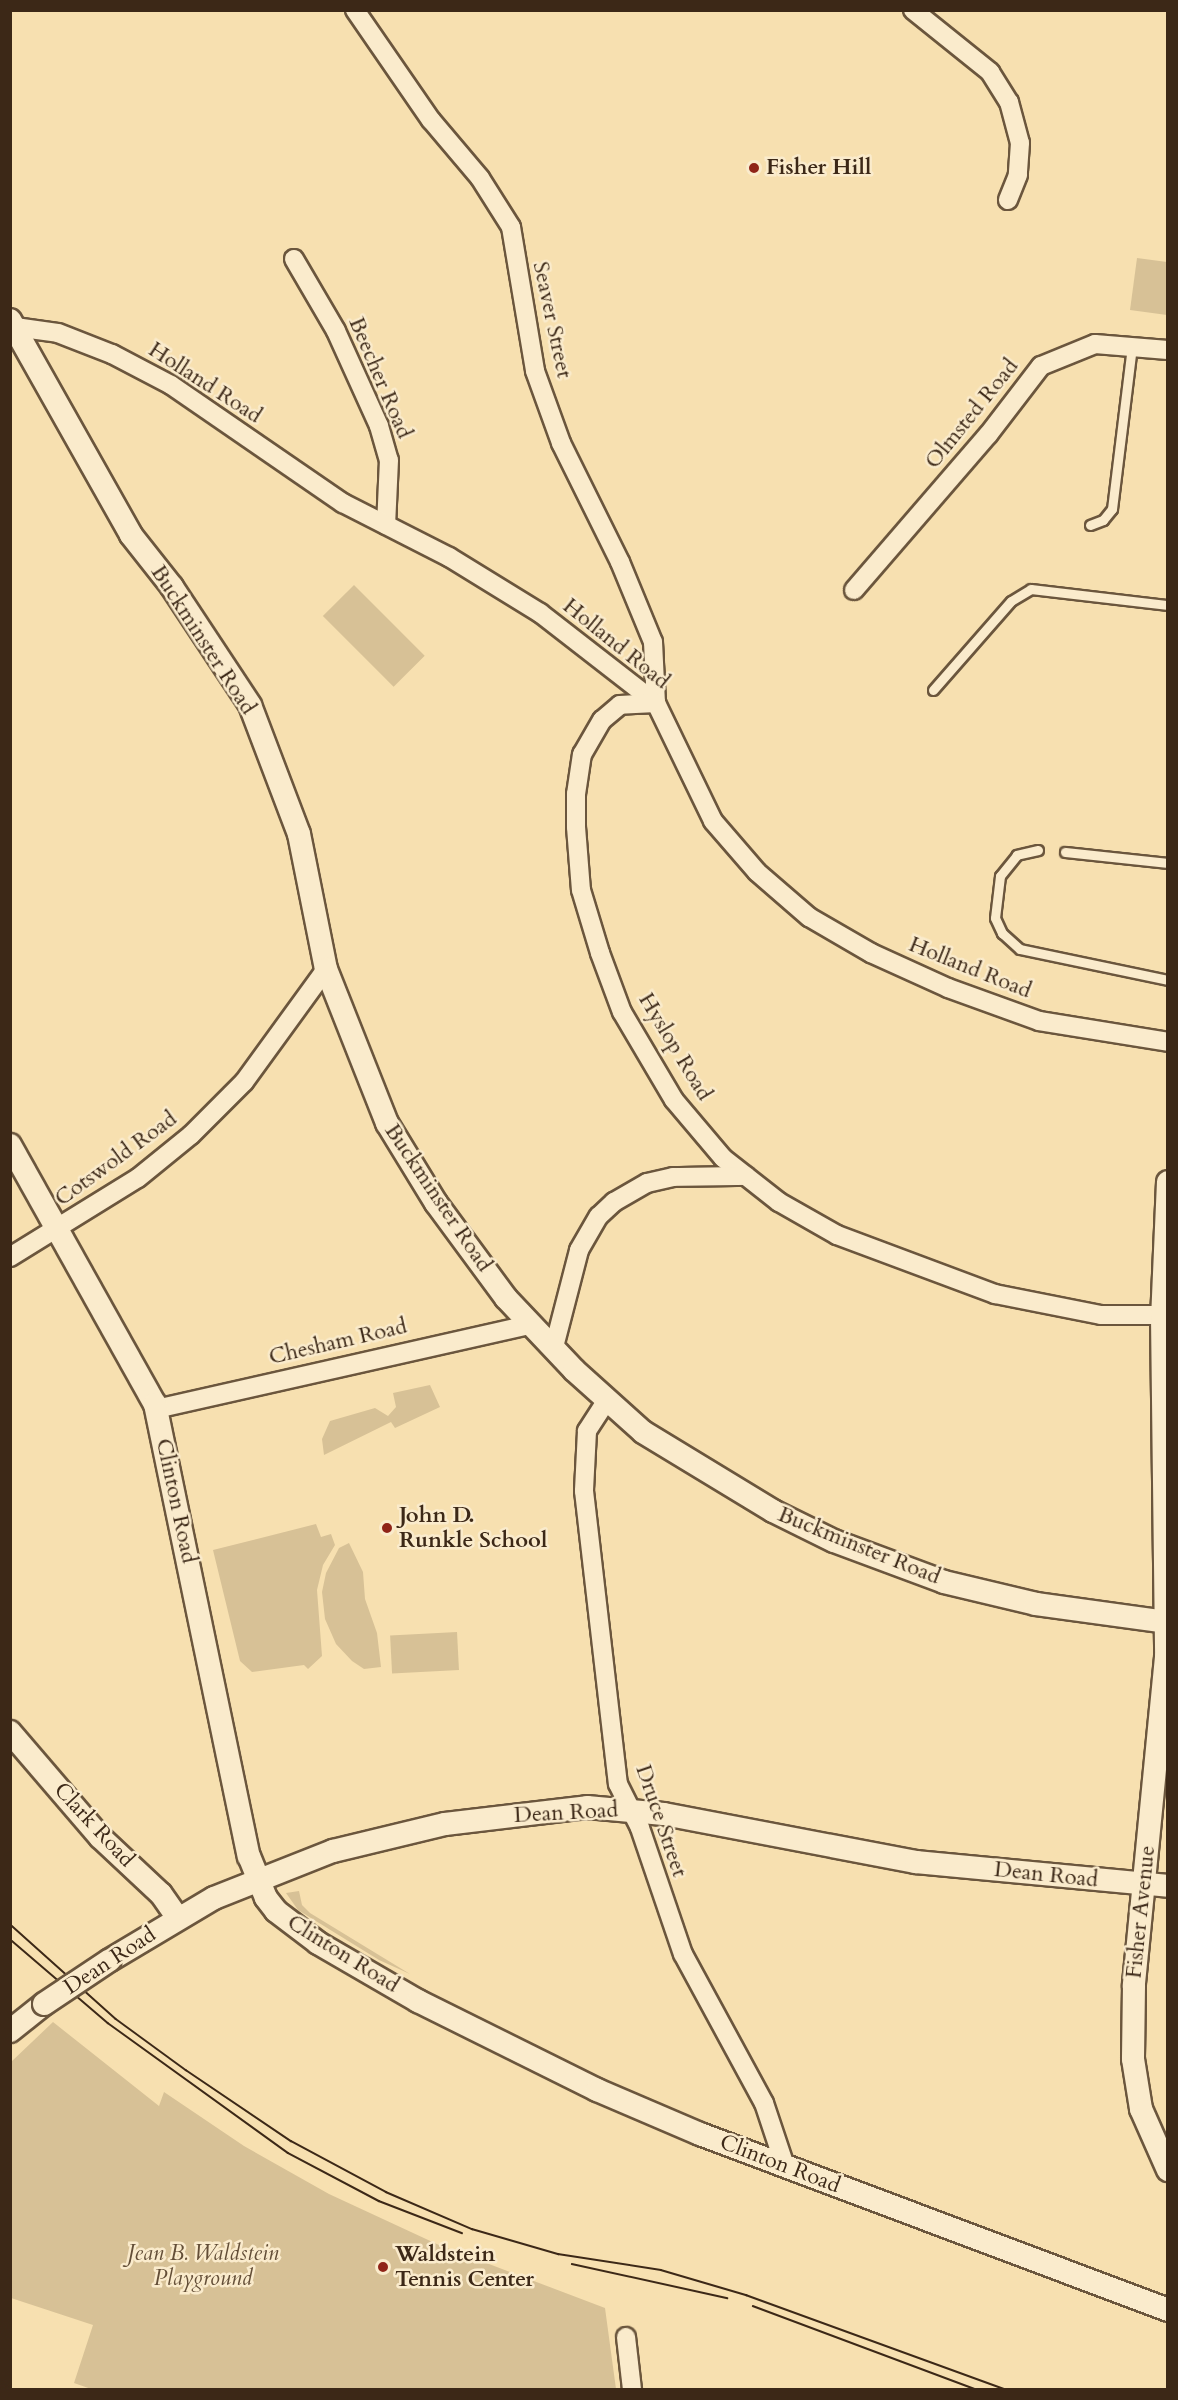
<!DOCTYPE html>
<html>
<head>
<meta charset="utf-8">
<style>
	body { margin:0 }
	#map { position:relative; width:1178px; height:2400px; overflow:hidden; background:#f7e0b0; font-family:Cardo,serif }
	div>[style] { position:absolute }
	.green>* { inset:0; background:#d7c196; transform-origin:0 0 }
	.roads { filter:drop-shadow(2px 0 #6b563d) drop-shadow(-2px 0 #6b563d) drop-shadow(0 2px #6b563d) drop-shadow(0 -2px #6b563d) }
	.service>* { height:9px; margin:-4.5px; padding:0 4.5px; transform-origin:4.5px; border-radius:4.5px; background:#faebcc }
	.minor>* { height:18px; margin:-9px; padding:0 9px; transform-origin:9px; border-radius:9px; background:#faebcc }
	.tertiary>* { height:22px; margin:-11px; padding:0 11px; transform-origin:11px; border-radius:11px; background:#faebcc }
	.tram>* { height:1.5px; margin:-0.75px; padding:0 0.75px; transform-origin:0.75px; border-radius:0.75px; background:#3c2817 }
	.bridges { filter:drop-shadow(2px 0 #6b563d) drop-shadow(-2px 0 #6b563d) drop-shadow(0 2px #6b563d) drop-shadow(0 -2px #6b563d) }
	.tertiary-bridge>* { height:22px; margin:-11px; padding:0 11px; transform-origin:11px; border-radius:11px; background:#faebcc }
	.dots>* { width:16px; height:16px; translate:-50% -50%; box-sizing:border-box; border:3px solid #faebcc; border-radius:50% }
	span { translate:-50% -50%; white-space:nowrap; text-align:center; line-height:1.15; -webkit-text-stroke:5px #faebcc; paint-order:stroke }
	.poi-label { font-size:22px; color:#3c2817; font-weight:700 }
	.left { translate:0 -50%; text-align:left }
	.street-label { font-size:22px; color:#3c2817 }
	.park-label { font-size:22px; color:#634e37; font-style:italic }
	.frame { position:absolute; inset:0; border:12px solid #3c2817; pointer-events:none }
</style>
</head>
<body>
<div id="map">
	<div class="green">
		<i style="clip-path:polygon(1137px 258px,1167px 262px,1167px 315px,1130px 310px)"></i>
		<i style="left:354px;top:585px;width:100px;height:44px;rotate:45deg"></i>
		<i style="clip-path:polygon(430px 1385px,440px 1407px,395px 1428px,391px 1422px,324px 1455px,322px 1439px,330px 1421px,375px 1408px,388px 1416px,396px 1407px,393px 1393px)"></i>
		<i style="clip-path:polygon(316px 1524px,321px 1537px,331px 1534px,335px 1545px,323px 1565px,317px 1590px,322px 1656px,308px 1669px,304px 1665px,252px 1672px,240px 1661px,213px 1550px)"></i>
		<i style="clip-path:polygon(349px 1543px,363px 1572px,365px 1599px,377px 1633px,381px 1667px,364px 1669px,352px 1661px,336px 1644px,325px 1619px,322px 1592px,326px 1573px,339px 1548px)"></i>
		<i style="left:457px;top:1632px;width:38px;height:67px;rotate:87deg"></i>
		<i style="clip-path:polygon(299px 1891px,302px 1905px,310px 1913px,410px 1974px,379px 1960px,298px 1910px,286px 1893px)"></i>
		<i style="clip-path:polygon(53px 2022px,159px 2106px,164px 2092px,244px 2146px,329px 2194px,439px 2245px,605px 2308px,616px 2389px,94px 2390px,74px 2383px,93px 2325px,11px 2298px,11px 2062px)"></i>
	</div>
	<div class="roads">
		<div class="service">
			<i style="left:1090px;top:525px;width:14px;rotate:-21deg"></i>
			<i style="left:1103px;top:520px;width:14px;rotate:-51deg"></i>
			<i style="left:1112px;top:509px;width:163px;rotate:-83deg"></i>
			<i style="left:933px;top:690px;width:118px;rotate:-48.8deg"></i>
			<i style="left:1011px;top:601px;width:23px;rotate:-31deg"></i>
			<i style="left:1031px;top:589px;width:138px;rotate:6.7deg"></i>
			<i style="left:1038px;top:850px;width:22px;rotate:167deg"></i>
			<i style="left:1017px;top:855px;width:27px;rotate:129deg"></i>
			<i style="left:1000px;top:876px;width:42px;rotate:96.8deg"></i>
			<i style="left:995px;top:918px;width:17px;rotate:65deg"></i>
			<i style="left:1002px;top:933px;width:24px;rotate:42deg"></i>
			<i style="left:1020px;top:949px;width:151px;rotate:11.8deg"></i>
			<i style="left:1065px;top:852px;width:104px;rotate:6.1deg"></i>
		</div>
		<div class="minor">
			<i style="left:355px;top:10px;width:134px;rotate:55.4deg"></i>
			<i style="left:431px;top:120px;width:76px;rotate:49.8deg"></i>
			<i style="left:480px;top:178px;width:58px;rotate:57.7deg"></i>
			<i style="left:511px;top:227px;width:146px;rotate:80.5deg"></i>
			<i style="left:535px;top:371px;width:77px;rotate:70.1deg"></i>
			<i style="left:561px;top:443px;width:133px;rotate:63.6deg"></i>
			<i style="left:620px;top:562px;width:87px;rotate:67.6deg"></i>
			<i style="left:653px;top:642px;width:61px;rotate:87.2deg"></i>
			<i style="left:913px;top:10px;width:99px;rotate:38.8deg"></i>
			<i style="left:990px;top:72px;width:36px;rotate:58deg"></i>
			<i style="left:1009px;top:102px;width:42px;rotate:75deg"></i>
			<i style="left:1020px;top:143px;width:32px;rotate:94deg"></i>
			<i style="left:1018px;top:175px;width:27px;rotate:112deg"></i>
			<i style="left:294px;top:259px;width:83px;rotate:59.7deg"></i>
			<i style="left:336px;top:331px;width:104px;rotate:65.6deg"></i>
			<i style="left:379px;top:426px;width:35px;rotate:74deg"></i>
			<i style="left:389px;top:460px;width:65px;rotate:92.6deg"></i>
			<i style="left:15px;top:327px;width:43px;rotate:7.9deg"></i>
			<i style="left:58px;top:333px;width:58px;rotate:21.3deg"></i>
			<i style="left:112px;top:354px;width:67px;rotate:27.7deg"></i>
			<i style="left:171px;top:385px;width:209px;rotate:34.5deg"></i>
			<i style="left:343px;top:503px;width:119px;rotate:27deg"></i>
			<i style="left:449px;top:557px;width:107px;rotate:31.6deg"></i>
			<i style="left:540px;top:613px;width:147px;rotate:37.8deg"></i>
			<i style="left:656px;top:703px;width:131px;rotate:64.2deg"></i>
			<i style="left:713px;top:821px;width:67px;rotate:49.2deg"></i>
			<i style="left:757px;top:872px;width:69px;rotate:40.9deg"></i>
			<i style="left:809px;top:917px;width:72px;rotate:30.1deg"></i>
			<i style="left:871px;top:953px;width:85px;rotate:24.4deg"></i>
			<i style="left:948px;top:988px;width:97px;rotate:19.9deg"></i>
			<i style="left:1039px;top:1021px;width:131px;rotate:9.2deg"></i>
			<i style="left:854px;top:590px;width:205px;rotate:-49.2deg"></i>
			<i style="left:988px;top:435px;width:87px;rotate:-52.5deg"></i>
			<i style="left:1041px;top:366px;width:58px;rotate:-22.2deg"></i>
			<i style="left:1095px;top:344px;width:73px;rotate:4.7deg"></i>
			<i style="left:656px;top:703px;width:36px;rotate:177deg"></i>
			<i style="left:620px;top:705px;width:23px;rotate:140deg"></i>
			<i style="left:602px;top:720px;width:39px;rotate:120deg"></i>
			<i style="left:582px;top:754px;width:40px;rotate:98.5deg"></i>
			<i style="left:576px;top:794px;width:33px;rotate:90deg"></i>
			<i style="left:576px;top:827px;width:63px;rotate:85.5deg"></i>
			<i style="left:581px;top:890px;width:66px;rotate:73.2deg"></i>
			<i style="left:600px;top:953px;width:63px;rotate:69.6deg"></i>
			<i style="left:622px;top:1012px;width:102px;rotate:59.4deg"></i>
			<i style="left:674px;top:1100px;width:76px;rotate:49.8deg"></i>
			<i style="left:723px;top:1158px;width:71px;rotate:38.2deg"></i>
			<i style="left:779px;top:1202px;width:67px;rotate:29.6deg"></i>
			<i style="left:837px;top:1235px;width:169px;rotate:20.5deg"></i>
			<i style="left:995px;top:1294px;width:108px;rotate:11.2deg"></i>
			<i style="left:1101px;top:1315px;width:67px"></i>
			<i style="left:10px;top:1257px;width:150px;rotate:-31.7deg"></i>
			<i style="left:138px;top:1178px;width:68px;rotate:-39.1deg"></i>
			<i style="left:191px;top:1135px;width:75px;rotate:-45deg"></i>
			<i style="left:244px;top:1082px;width:140px;rotate:-54deg"></i>
			<i style="left:554px;top:1347px;width:100px;rotate:-75.5deg"></i>
			<i style="left:579px;top:1250px;width:39px;rotate:-60deg"></i>
			<i style="left:599px;top:1216px;width:21px;rotate:-43deg"></i>
			<i style="left:614px;top:1202px;width:38px;rotate:-30deg"></i>
			<i style="left:647px;top:1183px;width:27px;rotate:-13deg"></i>
			<i style="left:673px;top:1177px;width:73px;rotate:-0.8deg"></i>
			<i style="left:607px;top:1400px;width:37px;rotate:123deg"></i>
			<i style="left:587px;top:1431px;width:60px;rotate:92.9deg"></i>
			<i style="left:584px;top:1491px;width:295px;rotate:83.4deg"></i>
			<i style="left:618px;top:1784px;width:49px;rotate:63.4deg"></i>
			<i style="left:640px;top:1828px;width:133px;rotate:71.2deg"></i>
			<i style="left:683px;top:1954px;width:170px;rotate:61.5deg"></i>
			<i style="left:764px;top:2103px;width:66px;rotate:71.6deg"></i>
			<i style="left:156px;top:1409px;width:385px;rotate:-12.7deg"></i>
			<i style="left:626px;top:2337px;width:53px;rotate:83.5deg"></i>
		</div>
		<div class="tertiary">
			<i style="left:10px;top:320px;width:247px;rotate:60.6deg"></i>
			<i style="left:131px;top:535px;width:66px;rotate:51.7deg"></i>
			<i style="left:172px;top:587px;width:141px;rotate:56.5deg"></i>
			<i style="left:250px;top:705px;width:138px;rotate:69.2deg"></i>
			<i style="left:299px;top:834px;width:138px;rotate:78.7deg"></i>
			<i style="left:326px;top:969px;width:166px;rotate:68.4deg"></i>
			<i style="left:387px;top:1123px;width:94px;rotate:58.5deg"></i>
			<i style="left:436px;top:1203px;width:118px;rotate:53.6deg"></i>
			<i style="left:506px;top:1298px;width:99px;rotate:46.6deg"></i>
			<i style="left:574px;top:1370px;width:93px;rotate:41.9deg"></i>
			<i style="left:643px;top:1432px;width:152px;rotate:31.3deg"></i>
			<i style="left:773px;top:1511px;width:68px;rotate:26.2deg"></i>
			<i style="left:834px;top:1541px;width:117px;rotate:20.4deg"></i>
			<i style="left:944px;top:1582px;width:95px;rotate:13.4deg"></i>
			<i style="left:1036px;top:1604px;width:133px;rotate:7.8deg"></i>
			<i style="left:10px;top:1145px;width:297px;rotate:60.8deg"></i>
			<i style="left:155px;top:1404px;width:462px;rotate:78.3deg"></i>
			<i style="left:249px;top:1856px;width:45px;rotate:68deg"></i>
			<i style="left:266px;top:1898px;width:16px;rotate:52deg"></i>
			<i style="left:276px;top:1911px;width:53px;rotate:37.3deg"></i>
			<i style="left:318px;top:1943px;width:116px;rotate:30.1deg"></i>
			<i style="left:418px;top:2001px;width:200px;rotate:26.4deg"></i>
			<i style="left:597px;top:2090px;width:112px;rotate:23.1deg"></i>
			<i style="left:700px;top:2134px;width:500px;rotate:20.6deg"></i>
			<i style="left:1168px;top:1182px;width:135px;rotate:92.5deg"></i>
			<i style="left:1162px;top:1317px;width:340px;rotate:89.3deg"></i>
			<i style="left:1166px;top:1657px;width:331px;rotate:95.6deg"></i>
			<i style="left:1134px;top:1986px;width:73px;rotate:90.8deg"></i>
			<i style="left:1133px;top:2059px;width:51px;rotate:80.9deg"></i>
			<i style="left:1141px;top:2109px;width:67px;rotate:66.1deg"></i>
			<i style="left:10px;top:1732px;width:138px;rotate:49.4deg"></i>
			<i style="left:100px;top:1837px;width:83px;rotate:43.1deg"></i>
			<i style="left:161px;top:1894px;width:29px;rotate:55deg"></i>
			<i style="left:110px;top:1960px;width:121px;rotate:-30.8deg"></i>
			<i style="left:214px;top:1898px;width:128px;rotate:-21.6deg"></i>
			<i style="left:333px;top:1851px;width:115px;rotate:-13.6deg"></i>
			<i style="left:445px;top:1824px;width:143px;rotate:-6.8deg"></i>
			<i style="left:587px;top:1807px;width:77px;rotate:5.2deg"></i>
			<i style="left:664px;top:1814px;width:257px;rotate:10.8deg"></i>
			<i style="left:916px;top:1862px;width:253px;rotate:5.4deg"></i>
			<i style="left:10px;top:2031px;width:43px;rotate:-38.5deg"></i>
		</div>
	</div>
	<div class="tram">
		<i style="left:10px;top:1924px;width:142px;rotate:41.9deg"></i>
		<i style="left:116px;top:2019px;width:87px;rotate:36.1deg"></i>
		<i style="left:186px;top:2070px;width:127px;rotate:34.1deg"></i>
		<i style="left:291px;top:2141px;width:108px;rotate:28.2deg"></i>
		<i style="left:386px;top:2192px;width:94px;rotate:23.3deg"></i>
		<i style="left:472px;top:2229px;width:90px;rotate:16.2deg"></i>
		<i style="left:558px;top:2254px;width:104px;rotate:8.8deg"></i>
		<i style="left:661px;top:2270px;width:89px;rotate:16.4deg"></i>
		<i style="left:746px;top:2295px;width:278px;rotate:20deg"></i>
		<i style="left:10px;top:1939px;width:129px;rotate:40.6deg"></i>
		<i style="left:108px;top:2023px;width:222px;rotate:35.8deg"></i>
		<i style="left:288px;top:2153px;width:103px;rotate:27.8deg"></i>
		<i style="left:379px;top:2201px;width:89px;rotate:21.1deg"></i>
		<i style="left:572px;top:2264px;width:159px;rotate:12.4deg"></i>
		<i style="left:753px;top:2306px;width:240px;rotate:20.5deg"></i>
	</div>
	<div class="bridges">
		<div class="tertiary-bridge">
			<i style="left:44px;top:2004px;width:79px;rotate:-33.7deg"></i>
		</div>
	</div>
	<div class="dots">
		<i style="left:754px;top:168px;background:#8f2418"></i>
		<i style="left:387px;top:1528px;background:#8f2418"></i>
		<i style="left:383px;top:2267px;background:#8f2418"></i>
	</div>
	<div class="poi-label">
		<span class="left" style="left:766px;top:168px">Fisher Hill</span>
		<span class="left" style="left:399px;top:1528px">John D.<br>Runkle School</span>
		<span class="left" style="left:395px;top:2267px">Waldstein<br>Tennis Center</span>
	</div>
	<div class="street-label">
		<span style="left:552px;top:320px;rotate:78deg">Seaver Street</span>
		<span style="left:380px;top:378px;rotate:67deg">Beecher Road</span>
		<span style="left:205px;top:383px;rotate:33deg">Holland Road</span>
		<span style="left:972px;top:414px;rotate:-51deg">Olmsted Road</span>
		<span style="left:203px;top:640px;rotate:57deg">Buckminster Road</span>
		<span style="left:616px;top:644px;rotate:39deg">Holland Road</span>
		<span style="left:970px;top:968px;rotate:22deg">Holland Road</span>
		<span style="left:675px;top:1047px;rotate:59deg">Hyslop Road</span>
		<span style="left:116px;top:1159px;rotate:-36deg">Cotswold Road</span>
		<span style="left:438px;top:1198px;rotate:56deg">Buckminster Road</span>
		<span style="left:338px;top:1342px;rotate:-13deg">Chesham Road</span>
		<span style="left:176px;top:1501px;rotate:78deg">Clinton Road</span>
		<span style="left:859px;top:1546px;rotate:22deg">Buckminster Road</span>
		<span style="left:566px;top:1813px;rotate:-3deg">Dean Road</span>
		<span style="left:661px;top:1821px;rotate:71deg">Druce Street</span>
		<span style="left:94px;top:1825px;rotate:47deg">Clark Road</span>
		<span style="left:1046px;top:1875px;rotate:6deg">Dean Road</span>
		<span style="left:1141px;top:1912px;rotate:-84deg">Fisher Avenue</span>
		<span style="left:343px;top:1954px;rotate:32deg">Clinton Road</span>
		<span style="left:110px;top:1961px;rotate:-33deg">Dean Road</span>
		<span style="left:780px;top:2164px;rotate:21deg">Clinton Road</span>
	</div>
	<div class="park-label">
		<span style="left:203px;top:2266px">Jean B. Waldstein<br>Playground</span>
	</div>
	<div class="frame"></div>
</div>
</body>
</html>
